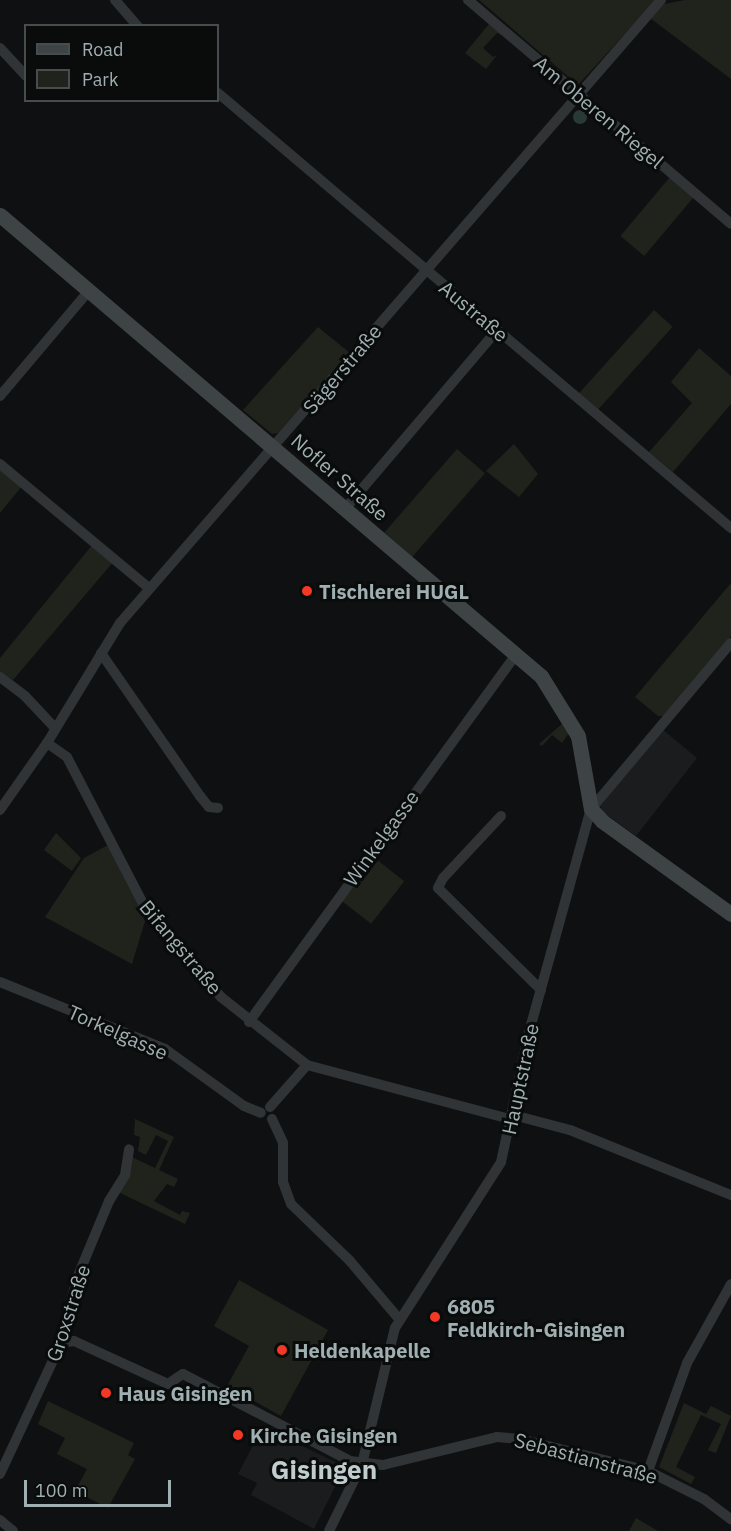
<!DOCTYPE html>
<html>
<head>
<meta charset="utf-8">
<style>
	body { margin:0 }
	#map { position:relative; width:731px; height:1531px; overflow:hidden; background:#0f1011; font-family:"IBM Plex Sans",sans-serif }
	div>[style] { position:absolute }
	.built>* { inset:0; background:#1b1c1d }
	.green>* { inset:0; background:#1f231c; transform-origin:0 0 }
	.water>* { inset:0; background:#293937 }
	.round { border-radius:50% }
	.street>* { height:10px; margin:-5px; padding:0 5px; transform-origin:5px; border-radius:5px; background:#303436 }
	.secondary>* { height:15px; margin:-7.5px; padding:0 7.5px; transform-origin:7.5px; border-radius:7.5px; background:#3e4445 }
	.dots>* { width:16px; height:16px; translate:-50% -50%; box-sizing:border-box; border:3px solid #0a0b0b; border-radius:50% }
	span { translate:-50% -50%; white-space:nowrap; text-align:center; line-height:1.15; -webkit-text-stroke:6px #0a0b0b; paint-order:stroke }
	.street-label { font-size:20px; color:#a0afb2 }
	.poi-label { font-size:20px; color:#a0afb2; font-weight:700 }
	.left { translate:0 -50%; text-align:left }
	.district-label { font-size:26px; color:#c1ccce; font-weight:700 }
	.legend { position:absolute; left:24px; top:24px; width:195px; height:78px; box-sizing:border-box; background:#0a0b0b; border:2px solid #464d4e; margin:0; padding:8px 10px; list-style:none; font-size:18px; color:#a0afb2 }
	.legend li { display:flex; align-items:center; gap:12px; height:30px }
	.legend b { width:30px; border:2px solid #464d4e }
	.scale { position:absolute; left:24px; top:1480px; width:147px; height:27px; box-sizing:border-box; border:3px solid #a0afb2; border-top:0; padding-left:8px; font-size:18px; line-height:21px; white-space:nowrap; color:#a0afb2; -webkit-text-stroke:4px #0a0b0b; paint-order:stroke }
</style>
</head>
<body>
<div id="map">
	<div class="built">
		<i style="clip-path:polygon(662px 729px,697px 758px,636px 836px,603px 812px,599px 804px)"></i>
		<i style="clip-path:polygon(259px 1434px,275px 1440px,278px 1434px,345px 1467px,314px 1529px,251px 1495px,257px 1483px,238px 1474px)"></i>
	</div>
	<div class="green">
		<i style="clip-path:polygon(479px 0,656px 0,578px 85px)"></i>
		<i style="clip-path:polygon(685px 0,731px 0,731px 79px,650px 18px,664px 4px)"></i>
		<i style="clip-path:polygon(489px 24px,505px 37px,497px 33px,483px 48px,493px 57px,497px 55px,486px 69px,465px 53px)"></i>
		<i style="left:670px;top:177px;width:31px;height:77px;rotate:40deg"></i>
		<i style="left:654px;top:310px;width:25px;height:114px;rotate:42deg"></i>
		<i style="clip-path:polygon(318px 327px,350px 353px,278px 433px,272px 434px,243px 410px)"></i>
		<i style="clip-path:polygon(699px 348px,731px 376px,731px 404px,673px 472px,649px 452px,692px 403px,671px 382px)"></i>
		<i style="clip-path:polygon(514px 444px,538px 474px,519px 497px,486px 471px)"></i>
		<i style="left:457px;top:449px;width:37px;height:111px;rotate:41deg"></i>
		<i style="clip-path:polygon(0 468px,22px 486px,0 513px)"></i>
		<i style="clip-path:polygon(93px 544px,114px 561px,13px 680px,0 672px,0 658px)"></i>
		<i style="clip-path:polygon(731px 583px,731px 636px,664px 716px,658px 716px,635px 697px)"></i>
		<i style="clip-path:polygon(563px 723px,569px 733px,562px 743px,552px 735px,542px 746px,539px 744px)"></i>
		<i style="clip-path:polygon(56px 833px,81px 858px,72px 871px,44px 850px)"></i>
		<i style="clip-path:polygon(108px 845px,146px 918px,132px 964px,45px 917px,84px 858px)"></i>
		<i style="left:372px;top:856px;width:41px;height:54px;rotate:38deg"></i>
		<i style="clip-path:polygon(135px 1119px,174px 1137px,159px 1170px,178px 1179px,174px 1187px,167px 1184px,154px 1201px,180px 1215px,182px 1211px,190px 1213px,185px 1224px,118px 1192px,132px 1157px,155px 1168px,168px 1141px,156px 1135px,146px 1155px,138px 1151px,140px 1137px,134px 1135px)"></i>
		<i style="clip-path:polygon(239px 1280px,328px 1330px,281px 1416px,227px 1386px,249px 1346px,214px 1326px)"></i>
		<i style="clip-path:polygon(48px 1401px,134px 1443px,128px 1455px,135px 1459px,108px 1508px,75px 1491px,87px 1469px,57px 1454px,65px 1438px,38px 1424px)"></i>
		<i style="clip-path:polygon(684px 1403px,706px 1414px,711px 1406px,731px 1416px,716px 1453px,708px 1450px,721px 1424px,701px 1415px,676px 1467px,695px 1477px,691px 1484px,659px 1467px)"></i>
		<i style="clip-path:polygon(636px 1518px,658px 1531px,629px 1531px)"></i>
	</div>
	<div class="water">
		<i class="round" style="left:573px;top:110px;width:14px;height:14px"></i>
	</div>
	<div class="street">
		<i style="left:115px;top:0;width:35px;rotate:49deg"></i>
		<i style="left:468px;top:0;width:345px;rotate:40.4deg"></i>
		<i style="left:0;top:48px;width:38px;rotate:47deg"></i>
		<i style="left:218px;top:93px;width:673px;rotate:40.3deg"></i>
		<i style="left:0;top:396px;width:136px;rotate:-49.8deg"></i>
		<i style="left:0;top:464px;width:194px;rotate:39.8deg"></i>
		<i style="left:344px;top:510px;width:236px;rotate:-49.6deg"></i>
		<i style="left:101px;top:653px;width:174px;rotate:55.3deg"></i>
		<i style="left:200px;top:796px;width:14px;rotate:51deg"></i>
		<i style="left:209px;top:807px;width:9px;rotate:6deg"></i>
		<i style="left:0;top:677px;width:31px;rotate:37deg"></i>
		<i style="left:25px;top:696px;width:44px;rotate:46.8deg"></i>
		<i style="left:47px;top:743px;width:24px;rotate:35deg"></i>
		<i style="left:67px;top:757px;width:178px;rotate:62.6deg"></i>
		<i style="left:149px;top:915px;width:109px;rotate:48.7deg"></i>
		<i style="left:221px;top:997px;width:110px;rotate:38.3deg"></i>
		<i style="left:0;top:810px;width:82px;rotate:-55deg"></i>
		<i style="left:47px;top:743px;width:140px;rotate:-58.7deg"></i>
		<i style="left:120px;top:623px;width:825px;rotate:-49.03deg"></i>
		<i style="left:501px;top:816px;width:85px;rotate:133.1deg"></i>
		<i style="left:443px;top:878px;width:11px;rotate:117deg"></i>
		<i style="left:438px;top:888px;width:145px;rotate:44.7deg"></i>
		<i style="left:0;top:982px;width:178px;rotate:22.1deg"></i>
		<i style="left:165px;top:1049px;width:97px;rotate:35.8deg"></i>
		<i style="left:244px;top:1106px;width:18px;rotate:22deg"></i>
		<i style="left:249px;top:1022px;width:452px;rotate:-54deg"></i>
		<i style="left:307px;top:1065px;width:206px;rotate:14.9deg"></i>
		<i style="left:506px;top:1118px;width:11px;rotate:-10deg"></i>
		<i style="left:517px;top:1116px;width:55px;rotate:14.8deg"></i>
		<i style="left:570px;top:1130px;width:174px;rotate:22deg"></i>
		<i style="left:270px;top:1107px;width:56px;rotate:-48.6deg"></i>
		<i style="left:272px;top:1119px;width:26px;rotate:65deg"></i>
		<i style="left:283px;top:1143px;width:39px;rotate:90deg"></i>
		<i style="left:283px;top:1182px;width:23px;rotate:70deg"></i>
		<i style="left:291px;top:1204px;width:82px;rotate:44deg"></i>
		<i style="left:350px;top:1261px;width:76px;rotate:49.8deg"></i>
		<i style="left:61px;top:1343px;width:13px;rotate:-9deg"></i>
		<i style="left:74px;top:1341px;width:103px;rotate:24.6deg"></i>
		<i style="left:168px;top:1384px;width:18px;rotate:-34deg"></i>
		<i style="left:183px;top:1374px;width:188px;rotate:27.5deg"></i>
		<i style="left:350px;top:1461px;width:33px;rotate:7deg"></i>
		<i style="left:383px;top:1465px;width:117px;rotate:-13.8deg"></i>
		<i style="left:497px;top:1437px;width:23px;rotate:5deg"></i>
		<i style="left:520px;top:1439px;width:132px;rotate:14deg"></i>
		<i style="left:648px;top:1471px;width:63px;rotate:26.6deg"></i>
		<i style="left:704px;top:1499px;width:34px;rotate:37deg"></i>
		<i style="left:648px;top:1471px;width:115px;rotate:-70.1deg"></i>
		<i style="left:687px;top:1363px;width:90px;rotate:-60.9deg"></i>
		<i style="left:0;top:1474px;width:145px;rotate:-65deg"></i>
		<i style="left:61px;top:1343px;width:67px;rotate:-76.2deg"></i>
		<i style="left:77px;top:1278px;width:83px;rotate:-67.4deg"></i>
		<i style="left:109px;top:1201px;width:31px;rotate:-58deg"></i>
		<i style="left:125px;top:1175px;width:26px;rotate:-81deg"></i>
		<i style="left:0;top:1520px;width:17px;rotate:40deg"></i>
		<i style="left:329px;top:1531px;width:75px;rotate:-63.8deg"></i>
		<i style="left:362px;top:1464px;width:140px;rotate:-76.4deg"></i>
		<i style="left:395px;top:1328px;width:197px;rotate:-57.4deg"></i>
		<i style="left:501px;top:1162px;width:133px;rotate:-77.8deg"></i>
		<i style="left:529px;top:1032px;width:231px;rotate:-74.5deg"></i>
		<i style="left:591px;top:809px;width:217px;rotate:-49.9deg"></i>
	</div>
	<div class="secondary">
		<i style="left:0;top:215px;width:711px;rotate:40.44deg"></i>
		<i style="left:541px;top:676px;width:70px;rotate:58.3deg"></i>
		<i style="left:578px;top:736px;width:74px;rotate:79.9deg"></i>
		<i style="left:591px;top:809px;width:16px;rotate:47deg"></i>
		<i style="left:602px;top:821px;width:159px;rotate:35.8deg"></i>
	</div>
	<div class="dots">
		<i style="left:307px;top:591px;background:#f33925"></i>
		<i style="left:435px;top:1317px;background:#f33925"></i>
		<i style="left:282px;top:1350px;background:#f33925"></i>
		<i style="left:106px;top:1393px;background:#f33925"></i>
		<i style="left:238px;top:1435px;background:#f33925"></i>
	</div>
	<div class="street-label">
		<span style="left:599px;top:112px;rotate:40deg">Am Oberen Riegel</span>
		<span style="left:474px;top:311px;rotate:40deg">Austraße</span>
		<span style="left:342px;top:369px;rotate:-50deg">Sägerstraße</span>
		<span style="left:340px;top:477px;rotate:41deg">Nofler Straße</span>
		<span style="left:381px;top:838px;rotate:-54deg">Winkelgasse</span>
		<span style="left:181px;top:947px;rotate:50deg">Bifangstraße</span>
		<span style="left:118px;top:1032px;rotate:24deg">Torkelgasse</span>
		<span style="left:520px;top:1079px;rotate:-78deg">Hauptstraße</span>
		<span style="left:68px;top:1313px;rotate:-72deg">Groxstraße</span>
		<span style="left:586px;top:1458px;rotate:15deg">Sebastianstraße</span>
	</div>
	<div class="poi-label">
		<span class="left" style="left:319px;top:591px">Tischlerei HUGL</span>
		<span class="left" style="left:447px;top:1318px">6805<br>Feldkirch-Gisingen</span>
		<span class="left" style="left:294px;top:1350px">Heldenkapelle</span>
		<span class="left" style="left:118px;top:1393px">Haus Gisingen</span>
		<span class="left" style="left:250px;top:1435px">Kirche Gisingen</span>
	</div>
	<div class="district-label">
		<span style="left:324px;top:1470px">Gisingen</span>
	</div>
	<ul class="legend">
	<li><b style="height:8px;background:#3e4445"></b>Road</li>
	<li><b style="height:16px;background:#1f231c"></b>Park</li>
	</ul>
	<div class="scale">100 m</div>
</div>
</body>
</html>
